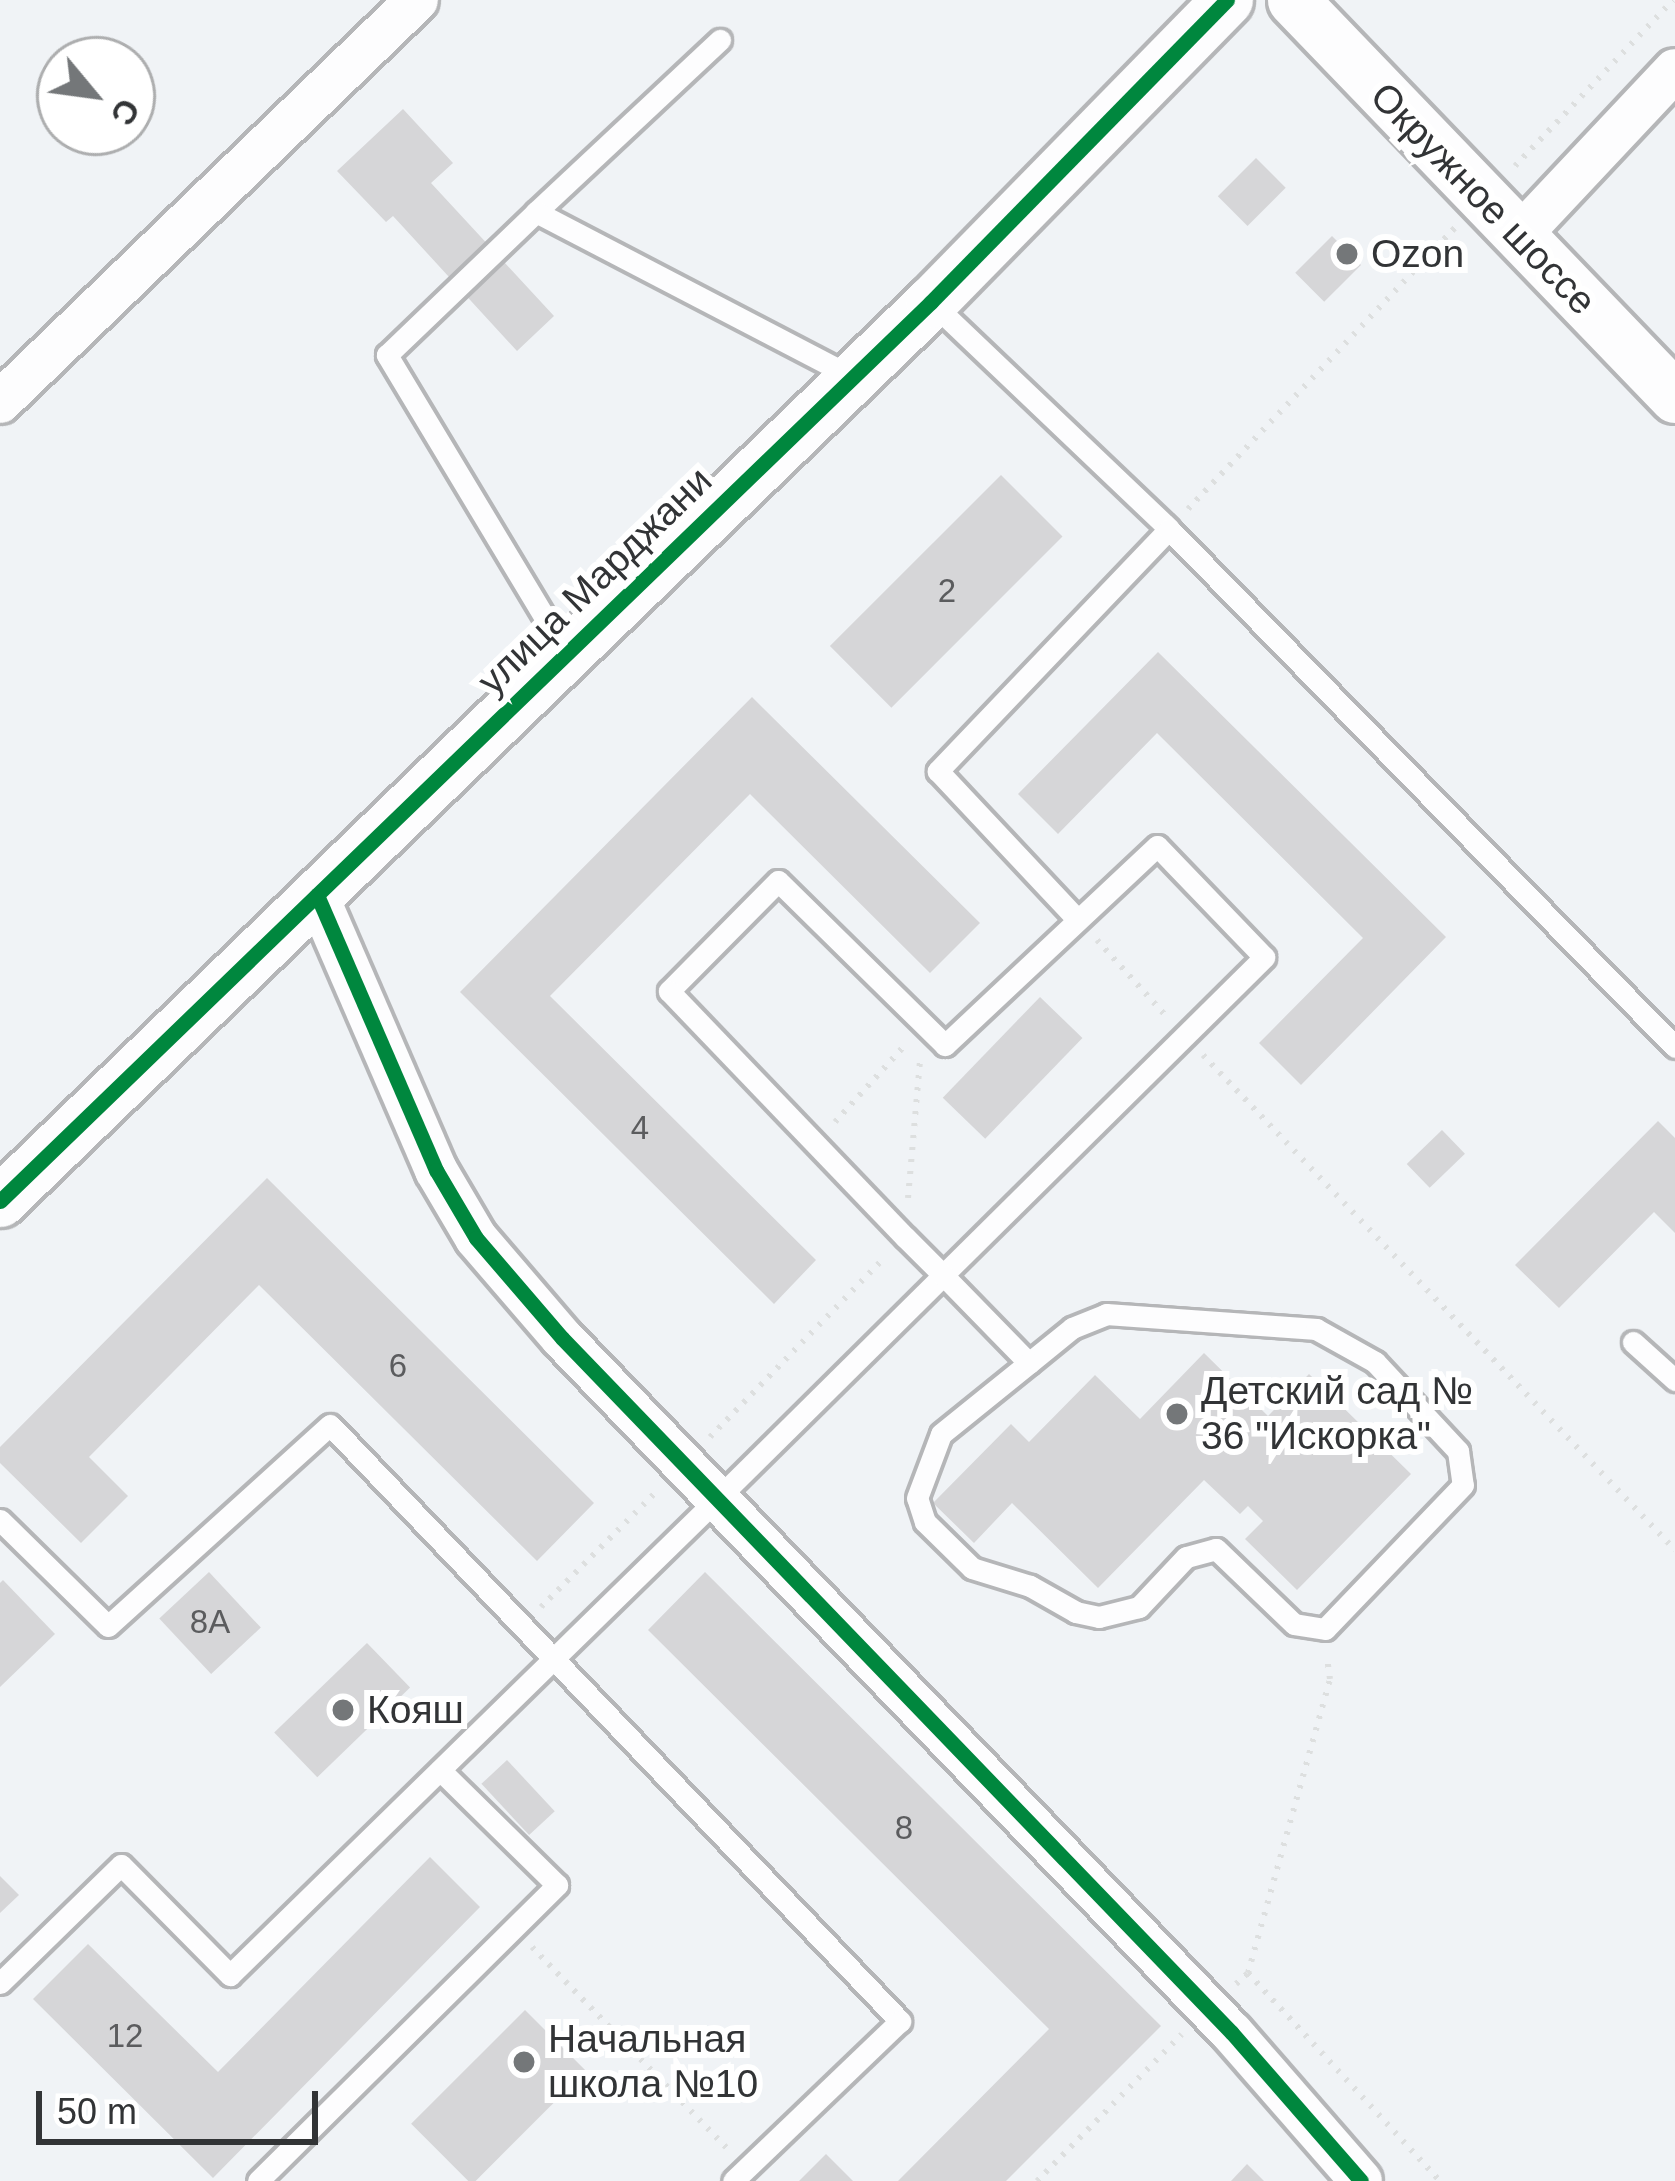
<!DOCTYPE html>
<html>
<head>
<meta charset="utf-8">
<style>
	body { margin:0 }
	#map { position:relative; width:1675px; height:2181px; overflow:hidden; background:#f0f3f6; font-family:Helvetica,sans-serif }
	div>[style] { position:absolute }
	.building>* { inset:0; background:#d6d6d8; transform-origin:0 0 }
	.path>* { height:6px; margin-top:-3px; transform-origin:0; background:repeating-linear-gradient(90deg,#dddfdf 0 3px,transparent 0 12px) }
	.roads { filter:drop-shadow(3px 0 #b5b6b8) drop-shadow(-3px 0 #b5b6b8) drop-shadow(0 3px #b5b6b8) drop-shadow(0 -3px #b5b6b8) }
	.service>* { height:21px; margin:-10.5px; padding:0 10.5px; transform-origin:10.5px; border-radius:10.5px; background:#fdfdfe }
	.minor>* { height:42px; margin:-21px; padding:0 21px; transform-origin:21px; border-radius:21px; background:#fdfdfe }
	.tertiary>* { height:51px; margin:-25.5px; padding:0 25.5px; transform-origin:25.5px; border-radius:25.5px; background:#fdfdfe }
	.cycleway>* { height:15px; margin:-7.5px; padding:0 7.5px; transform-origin:7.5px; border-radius:7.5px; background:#00873e }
	.dots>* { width:33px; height:33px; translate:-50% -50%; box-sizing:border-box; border:6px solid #fff; border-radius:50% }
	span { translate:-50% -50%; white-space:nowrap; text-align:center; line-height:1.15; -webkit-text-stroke:12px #fff; paint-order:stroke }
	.number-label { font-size:33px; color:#5b5c5e }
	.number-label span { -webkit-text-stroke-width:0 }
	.street-label { font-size:39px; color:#323436 }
	.poi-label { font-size:39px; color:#323436 }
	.left { translate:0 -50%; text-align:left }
	.north { position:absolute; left:36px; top:36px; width:120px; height:120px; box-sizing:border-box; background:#fff; border:3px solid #adaeaf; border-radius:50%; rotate:119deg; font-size:33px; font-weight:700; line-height:48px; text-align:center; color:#323436 }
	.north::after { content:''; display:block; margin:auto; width:42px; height:54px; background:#747779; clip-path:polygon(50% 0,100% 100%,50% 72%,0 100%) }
	.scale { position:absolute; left:36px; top:2091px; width:282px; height:54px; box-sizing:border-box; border:6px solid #323436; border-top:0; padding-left:15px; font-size:36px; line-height:42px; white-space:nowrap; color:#323436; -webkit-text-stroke:9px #fff; paint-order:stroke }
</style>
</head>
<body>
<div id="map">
	<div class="building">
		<i style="clip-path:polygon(403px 109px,453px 163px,431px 183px,554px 316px,517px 351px,393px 216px,386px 222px,337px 171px)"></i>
		<i style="left:1256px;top:158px;width:42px;height:54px;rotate:45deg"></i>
		<i style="left:1332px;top:236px;width:41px;height:52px;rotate:45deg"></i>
		<i style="left:1001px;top:475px;width:87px;height:242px;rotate:45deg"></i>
		<i style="clip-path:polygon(1158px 652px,1446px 937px,1301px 1085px,1259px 1043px,1363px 938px,1157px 733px,1058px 834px,1018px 794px)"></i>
		<i style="clip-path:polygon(752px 697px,980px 923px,930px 973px,750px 794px,550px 996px,816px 1260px,774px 1304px,460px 992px)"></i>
		<i style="left:1040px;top:997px;width:59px;height:140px;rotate:44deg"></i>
		<i style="clip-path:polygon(1658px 1121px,1675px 1138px,1675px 1233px,1654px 1212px,1559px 1308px,1515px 1265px)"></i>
		<i style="left:1442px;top:1130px;width:33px;height:49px;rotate:46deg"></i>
		<i style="clip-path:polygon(267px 1178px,594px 1503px,537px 1561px,259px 1285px,89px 1457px,128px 1496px,81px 1543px,0 1463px,0 1447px)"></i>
		<i style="clip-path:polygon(1204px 1353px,1268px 1416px,1309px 1374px,1411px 1474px,1297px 1590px,1245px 1539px,1263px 1521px,1248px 1506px,1240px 1514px,1204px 1480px,1098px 1588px,1012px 1503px,974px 1543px,933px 1503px,1011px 1424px,1029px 1442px,1095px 1375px,1140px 1419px)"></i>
		<i style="left:209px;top:1572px;width:76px;height:68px;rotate:47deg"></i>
		<i style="clip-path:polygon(705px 1572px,1161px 2026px,1006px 2181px,898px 2181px,1049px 2029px,648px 1630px)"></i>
		<i style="clip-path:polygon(3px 1580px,55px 1634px,0 1687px,0 1583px)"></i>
		<i style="left:367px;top:1643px;width:62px;height:129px;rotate:46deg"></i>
		<i style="left:507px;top:1760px;width:70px;height:35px;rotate:47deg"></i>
		<i style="clip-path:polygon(430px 1857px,480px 1907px,213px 2178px,33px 1999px,88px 1944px,218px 2072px)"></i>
		<i style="clip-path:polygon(0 1876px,19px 1895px,0 1913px)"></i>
		<i style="left:525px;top:2010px;width:86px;height:161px;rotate:45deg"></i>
		<i style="clip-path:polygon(826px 2154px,853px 2181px,799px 2181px)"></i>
		<i style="clip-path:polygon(1247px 2164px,1264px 2181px,1231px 2181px)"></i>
	</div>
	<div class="path">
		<i style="left:1515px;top:166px;width:229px;rotate:-46.4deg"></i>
		<i style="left:1188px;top:509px;width:389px;rotate:-46.5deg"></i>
		<i style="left:1097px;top:940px;width:101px;rotate:47.8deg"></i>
		<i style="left:1203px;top:1055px;width:684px;rotate:46.36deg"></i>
		<i style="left:835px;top:1122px;width:107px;rotate:-47.7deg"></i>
		<i style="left:908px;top:1198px;width:137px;rotate:-85deg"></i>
		<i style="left:710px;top:1437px;width:251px;rotate:-45.8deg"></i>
		<i style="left:541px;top:1607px;width:161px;rotate:-45deg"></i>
		<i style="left:532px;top:1947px;width:280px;rotate:45.9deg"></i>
		<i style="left:1248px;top:1973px;width:305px;rotate:-74.4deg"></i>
		<i style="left:1330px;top:1679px;width:22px;rotate:-98deg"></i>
		<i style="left:1236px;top:1984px;width:16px;rotate:-43deg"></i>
		<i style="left:1248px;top:1973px;width:283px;rotate:47.3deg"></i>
		<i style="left:1037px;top:2181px;width:206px;rotate:-45.4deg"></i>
	</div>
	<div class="roads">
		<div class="service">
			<i style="left:536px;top:212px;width:252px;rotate:-43.1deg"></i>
			<i style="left:931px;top:302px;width:329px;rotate:43.6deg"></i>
			<i style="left:1169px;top:529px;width:335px;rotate:133.7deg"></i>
			<i style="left:938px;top:771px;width:204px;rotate:46.8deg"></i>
			<i style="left:1169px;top:529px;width:724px;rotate:45.67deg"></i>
			<i style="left:566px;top:653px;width:348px;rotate:-121deg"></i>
			<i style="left:387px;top:355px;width:207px;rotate:-43.8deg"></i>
			<i style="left:536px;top:212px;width:357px;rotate:27.5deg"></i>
			<i style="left:1633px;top:1342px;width:57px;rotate:42.1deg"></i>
			<i style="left:0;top:1520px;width:151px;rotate:44.5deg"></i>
			<i style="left:108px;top:1626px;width:299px;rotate:-42.2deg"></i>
			<i style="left:330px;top:1425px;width:825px;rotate:46.28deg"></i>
			<i style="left:900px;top:2021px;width:231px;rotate:136.2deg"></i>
			<i style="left:0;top:1983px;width:169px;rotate:-44.3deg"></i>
			<i style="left:121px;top:1865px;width:155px;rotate:45.3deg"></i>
			<i style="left:230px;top:1975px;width:681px;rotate:-44.35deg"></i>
			<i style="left:717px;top:1499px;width:318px;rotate:-44.7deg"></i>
			<i style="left:943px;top:1275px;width:452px;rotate:-44.7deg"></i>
			<i style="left:1264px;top:957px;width:154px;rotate:-133.9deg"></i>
			<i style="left:1157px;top:846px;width:291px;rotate:136.8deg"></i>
			<i style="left:945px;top:1045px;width:234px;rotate:-135.5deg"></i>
			<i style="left:778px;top:881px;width:155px;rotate:134.7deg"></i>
			<i style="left:669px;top:991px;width:341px;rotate:46.2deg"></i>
			<i style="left:905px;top:1237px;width:54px;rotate:45deg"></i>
			<i style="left:943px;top:1275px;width:123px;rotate:45.7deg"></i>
			<i style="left:1029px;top:1363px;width:55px;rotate:-39.1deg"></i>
			<i style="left:1072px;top:1328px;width:37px;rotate:-22deg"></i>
			<i style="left:1106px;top:1314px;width:211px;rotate:4.1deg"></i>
			<i style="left:1316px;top:1329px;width:68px;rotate:29.2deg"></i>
			<i style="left:1375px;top:1362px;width:122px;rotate:47deg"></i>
			<i style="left:1458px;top:1451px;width:34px;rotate:82deg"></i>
			<i style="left:1463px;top:1485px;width:199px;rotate:133.8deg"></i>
			<i style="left:1325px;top:1629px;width:31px;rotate:-171deg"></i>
			<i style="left:1294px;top:1624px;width:108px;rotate:-136.1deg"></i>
			<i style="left:1216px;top:1549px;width:31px;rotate:165deg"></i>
			<i style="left:1186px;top:1557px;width:69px;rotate:133.2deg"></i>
			<i style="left:1139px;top:1607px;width:41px;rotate:166deg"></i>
			<i style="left:1099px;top:1617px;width:24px;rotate:-168deg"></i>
			<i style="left:1076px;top:1612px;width:53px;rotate:-150.5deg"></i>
			<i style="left:1030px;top:1586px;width:61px;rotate:-162.8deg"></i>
			<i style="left:972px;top:1568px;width:66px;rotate:-135.6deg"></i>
			<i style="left:925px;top:1522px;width:25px;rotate:-108deg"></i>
			<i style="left:917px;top:1498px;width:68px;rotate:-69.4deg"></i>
			<i style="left:941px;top:1434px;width:113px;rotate:-38.9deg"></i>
			<i style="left:258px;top:2181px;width:421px;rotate:-44.7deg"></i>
			<i style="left:557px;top:1885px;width:164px;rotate:-135.5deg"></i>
		</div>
		<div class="minor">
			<i style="left:1520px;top:235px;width:226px;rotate:-46.8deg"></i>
			<i style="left:0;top:402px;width:579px;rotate:-43.95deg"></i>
			<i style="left:317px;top:895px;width:300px;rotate:66.6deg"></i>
			<i style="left:436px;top:1170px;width:79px;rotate:59.5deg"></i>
			<i style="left:476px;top:1238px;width:132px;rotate:49.3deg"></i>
			<i style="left:562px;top:1338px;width:965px;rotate:46.05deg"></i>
			<i style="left:1232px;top:2033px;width:196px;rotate:48.9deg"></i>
		</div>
		<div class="tertiary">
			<i style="left:1293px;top:0;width:551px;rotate:46.1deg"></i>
			<i style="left:0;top:1201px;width:1294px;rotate:-44deg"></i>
			<i style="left:931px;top:302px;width:423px;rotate:-45.6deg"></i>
		</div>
	</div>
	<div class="cycleway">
		<i style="left:317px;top:895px;width:300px;rotate:66.6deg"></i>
		<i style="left:436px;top:1170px;width:79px;rotate:59.5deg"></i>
		<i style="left:476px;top:1238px;width:132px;rotate:49.3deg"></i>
		<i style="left:562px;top:1338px;width:965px;rotate:46.05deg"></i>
		<i style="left:1232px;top:2033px;width:196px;rotate:48.9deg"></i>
		<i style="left:0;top:1201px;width:1294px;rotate:-44deg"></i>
		<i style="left:931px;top:302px;width:423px;rotate:-45.6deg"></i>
	</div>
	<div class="dots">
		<i style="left:1347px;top:254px;background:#747779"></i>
		<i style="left:1177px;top:1414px;background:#747779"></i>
		<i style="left:343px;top:1710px;background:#747779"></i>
		<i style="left:524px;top:2062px;background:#747779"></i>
	</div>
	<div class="number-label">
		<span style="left:947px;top:591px">2</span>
		<span style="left:640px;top:1128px">4</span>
		<span style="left:398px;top:1366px">6</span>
		<span style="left:210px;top:1622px">8А</span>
		<span style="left:904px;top:1828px">8</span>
		<span style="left:125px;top:2036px">12</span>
	</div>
	<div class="street-label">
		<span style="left:1483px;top:199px;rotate:46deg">Окружное шоссе</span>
		<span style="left:595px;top:581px;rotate:-44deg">улица Марджани</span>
	</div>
	<div class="poi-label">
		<span class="left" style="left:1371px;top:254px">Ozon</span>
		<span class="left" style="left:1201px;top:1414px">Детский сад №<br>36 "Искорка"</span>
		<span class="left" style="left:367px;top:1710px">Кояш</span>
		<span class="left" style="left:548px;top:2062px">Начальная<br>школа №10</span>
	</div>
	<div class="north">С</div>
	<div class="scale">50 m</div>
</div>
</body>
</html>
